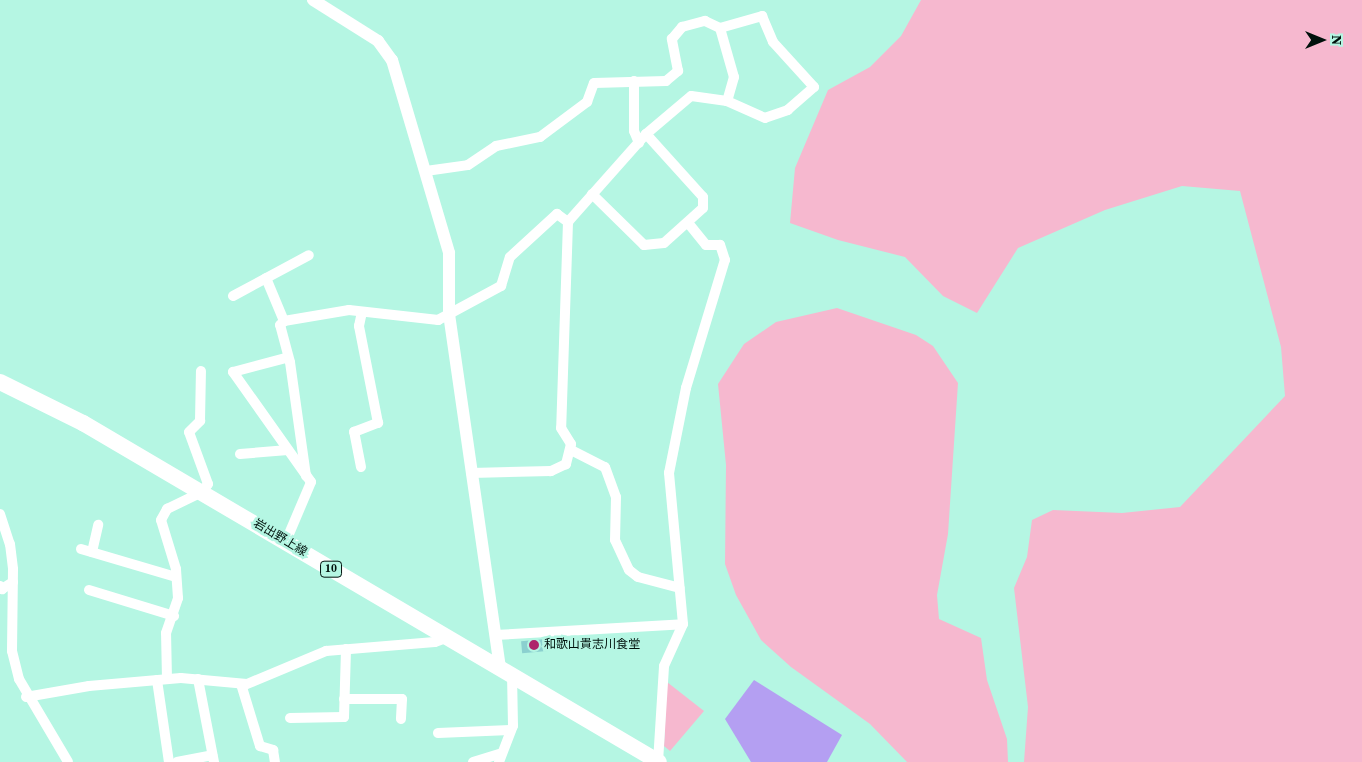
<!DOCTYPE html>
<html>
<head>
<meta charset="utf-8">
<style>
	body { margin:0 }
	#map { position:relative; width:1362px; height:762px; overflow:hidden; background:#b5f6e3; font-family:"Source Serif 4","Noto Sans JP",serif }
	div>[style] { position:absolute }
	.green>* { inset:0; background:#f6b8cf }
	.water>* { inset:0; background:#b49ff2 }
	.building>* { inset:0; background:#8bd0cf; transform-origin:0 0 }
	.minor>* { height:10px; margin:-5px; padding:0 5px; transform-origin:5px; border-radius:5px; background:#fff }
	.tertiary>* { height:12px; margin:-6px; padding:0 6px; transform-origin:6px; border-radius:6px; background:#fff }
	.primary>* { height:16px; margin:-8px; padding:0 8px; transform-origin:8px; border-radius:8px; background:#fff }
	.dots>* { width:14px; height:14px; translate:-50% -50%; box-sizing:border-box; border:2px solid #b5f6e3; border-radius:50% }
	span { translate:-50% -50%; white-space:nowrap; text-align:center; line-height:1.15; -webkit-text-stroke:5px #b5f6e3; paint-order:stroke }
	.shield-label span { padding:1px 4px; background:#b5f6e3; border:1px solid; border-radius:4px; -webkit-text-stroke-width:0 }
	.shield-label { font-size:11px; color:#00110c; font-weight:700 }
	.street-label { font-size:12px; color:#00110c }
	.poi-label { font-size:12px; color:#00110c }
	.left { translate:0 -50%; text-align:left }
	.north { position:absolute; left:1297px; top:15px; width:50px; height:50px; -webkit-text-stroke:4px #b5f6e3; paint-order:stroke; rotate:90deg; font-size:14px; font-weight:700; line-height:20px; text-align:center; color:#00110c }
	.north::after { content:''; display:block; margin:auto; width:18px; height:22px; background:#00110c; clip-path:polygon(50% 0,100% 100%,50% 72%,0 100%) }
</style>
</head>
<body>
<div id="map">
	<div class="green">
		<i style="clip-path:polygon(921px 0,1362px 0,1362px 762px,1024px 762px,1028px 707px,1014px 588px,1027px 557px,1032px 520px,1053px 510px,1122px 513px,1180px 507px,1285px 396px,1281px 347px,1240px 191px,1182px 186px,1105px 210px,1018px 248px,977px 313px,943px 296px,905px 257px,838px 240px,790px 223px,795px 168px,828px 90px,870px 67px,901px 36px)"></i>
		<i style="clip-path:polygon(837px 308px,916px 335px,933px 346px,958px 383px,948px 534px,937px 595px,939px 619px,981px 638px,987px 680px,1007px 739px,1008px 762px,907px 762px,870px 724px,791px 667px,761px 640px,736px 595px,725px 564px,726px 465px,718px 384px,744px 344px,776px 322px)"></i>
		<i style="clip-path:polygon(667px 682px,704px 711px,670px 751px,664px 746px)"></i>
	</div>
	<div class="water">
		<i style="clip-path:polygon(754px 680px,842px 735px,827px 762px,751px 762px,725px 719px)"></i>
	</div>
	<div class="building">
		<i style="left:546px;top:639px;width:12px;height:25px;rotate:85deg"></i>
	</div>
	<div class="minor">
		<i style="left:720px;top:28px;width:44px;rotate:-15.9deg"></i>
		<i style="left:762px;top:16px;width:28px;rotate:67deg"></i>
		<i style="left:773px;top:42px;width:61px;rotate:47.7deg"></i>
		<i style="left:814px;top:87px;width:35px;rotate:139deg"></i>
		<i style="left:788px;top:110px;width:24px;rotate:161deg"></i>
		<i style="left:765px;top:118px;width:42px;rotate:-155.9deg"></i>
		<i style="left:634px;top:81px;width:50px;rotate:90deg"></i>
		<i style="left:634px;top:131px;width:13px;rotate:67deg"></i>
		<i style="left:426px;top:171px;width:42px;rotate:-8.1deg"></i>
		<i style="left:468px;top:165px;width:34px;rotate:-34deg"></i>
		<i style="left:496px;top:146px;width:45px;rotate:-11.6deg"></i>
		<i style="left:540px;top:137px;width:59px;rotate:-36.7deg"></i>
		<i style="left:587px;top:102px;width:20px;rotate:-70deg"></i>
		<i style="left:594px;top:83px;width:72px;rotate:-1.6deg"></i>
		<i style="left:666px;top:81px;width:16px;rotate:-40deg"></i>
		<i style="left:678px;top:71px;width:33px;rotate:-101deg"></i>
		<i style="left:672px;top:39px;width:16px;rotate:-50deg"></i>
		<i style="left:682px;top:27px;width:24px;rotate:-15deg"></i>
		<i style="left:705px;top:21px;width:17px;rotate:25deg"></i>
		<i style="left:720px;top:28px;width:51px;rotate:74.1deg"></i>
		<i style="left:734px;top:77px;width:25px;rotate:106deg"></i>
		<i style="left:727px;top:101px;width:36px;rotate:-172deg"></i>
		<i style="left:691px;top:96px;width:59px;rotate:139.8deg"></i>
		<i style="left:646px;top:134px;width:118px;rotate:131.6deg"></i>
		<i style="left:568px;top:222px;width:206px;rotate:91.9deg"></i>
		<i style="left:561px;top:428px;width:19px;rotate:58deg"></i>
		<i style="left:571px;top:444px;width:21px;rotate:104deg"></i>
		<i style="left:566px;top:464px;width:17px;rotate:155deg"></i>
		<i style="left:551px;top:471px;width:80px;rotate:178.6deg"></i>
		<i style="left:592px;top:194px;width:73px;rotate:44.4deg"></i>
		<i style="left:644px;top:245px;width:20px;rotate:-6deg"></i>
		<i style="left:664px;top:243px;width:52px;rotate:-41.9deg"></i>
		<i style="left:703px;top:208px;width:11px;rotate:-90deg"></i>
		<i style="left:703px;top:197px;width:85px;rotate:-132.1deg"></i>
		<i style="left:266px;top:278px;width:47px;rotate:67.3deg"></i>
		<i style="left:233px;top:296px;width:86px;rotate:-28.3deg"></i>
		<i style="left:571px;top:450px;width:38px;rotate:27deg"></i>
		<i style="left:605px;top:467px;width:32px;rotate:70deg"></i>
		<i style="left:616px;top:497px;width:43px;rotate:91.3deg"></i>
		<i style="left:615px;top:540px;width:33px;rotate:65deg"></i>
		<i style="left:629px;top:570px;width:11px;rotate:38deg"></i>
		<i style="left:638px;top:577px;width:43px;rotate:14.7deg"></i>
		<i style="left:240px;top:454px;width:48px;rotate:-4.8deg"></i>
		<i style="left:361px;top:467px;width:36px;rotate:-101deg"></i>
		<i style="left:354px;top:432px;width:26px;rotate:-21deg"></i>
		<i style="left:378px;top:423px;width:99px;rotate:-101.1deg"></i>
		<i style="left:359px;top:326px;width:14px;rotate:-78deg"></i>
		<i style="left:306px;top:476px;width:115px;rotate:-98deg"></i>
		<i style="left:290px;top:362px;width:38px;rotate:-105deg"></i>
		<i style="left:280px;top:325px;width:6px;rotate:-45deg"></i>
		<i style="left:284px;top:321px;width:66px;rotate:-9.6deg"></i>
		<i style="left:349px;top:310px;width:90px;rotate:6.4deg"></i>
		<i style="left:438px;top:320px;width:72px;rotate:-28.4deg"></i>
		<i style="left:501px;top:286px;width:30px;rotate:-73deg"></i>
		<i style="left:510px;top:257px;width:64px;rotate:-42.5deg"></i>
		<i style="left:557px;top:214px;width:14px;rotate:36deg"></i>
		<i style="left:0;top:514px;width:32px;rotate:72deg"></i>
		<i style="left:10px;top:544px;width:25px;rotate:83deg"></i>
		<i style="left:13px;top:569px;width:82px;rotate:90.7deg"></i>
		<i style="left:12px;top:651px;width:29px;rotate:76deg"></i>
		<i style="left:19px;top:679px;width:96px;rotate:59.4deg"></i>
		<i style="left:286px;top:541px;width:64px;rotate:-67deg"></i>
		<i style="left:311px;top:482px;width:135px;rotate:-125.3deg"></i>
		<i style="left:233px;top:372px;width:55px;rotate:-14.8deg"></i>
		<i style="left:81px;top:549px;width:99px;rotate:16.4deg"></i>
		<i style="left:92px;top:552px;width:28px;rotate:-77deg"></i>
		<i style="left:0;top:586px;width:4px;rotate:56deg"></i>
		<i style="left:2px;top:589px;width:13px;rotate:-32deg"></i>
		<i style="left:89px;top:590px;width:89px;rotate:17deg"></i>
		<i style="left:495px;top:635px;width:188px;rotate:-3.3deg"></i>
		<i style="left:167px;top:679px;width:46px;rotate:-91.2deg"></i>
		<i style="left:166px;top:633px;width:37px;rotate:-71deg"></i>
		<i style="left:178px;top:598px;width:29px;rotate:-94deg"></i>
		<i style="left:176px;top:569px;width:51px;rotate:-107deg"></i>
		<i style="left:161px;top:520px;width:13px;rotate:-61deg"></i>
		<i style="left:167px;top:509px;width:39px;rotate:-26deg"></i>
		<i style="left:202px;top:492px;width:10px;rotate:-53deg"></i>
		<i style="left:208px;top:484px;width:55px;rotate:-110.1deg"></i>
		<i style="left:189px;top:432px;width:16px;rotate:-45deg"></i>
		<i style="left:200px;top:421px;width:50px;rotate:-88.9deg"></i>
		<i style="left:198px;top:679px;width:85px;rotate:79.1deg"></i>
		<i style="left:157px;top:680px;width:83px;rotate:81.7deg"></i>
		<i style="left:241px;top:684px;width:65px;rotate:73deg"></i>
		<i style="left:260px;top:746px;width:14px;rotate:17deg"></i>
		<i style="left:273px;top:750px;width:12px;rotate:81deg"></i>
		<i style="left:26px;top:697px;width:64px;rotate:-9.9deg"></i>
		<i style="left:89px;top:686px;width:92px;rotate:-5deg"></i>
		<i style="left:181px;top:678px;width:66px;rotate:5.2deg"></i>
		<i style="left:247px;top:684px;width:86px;rotate:-22.7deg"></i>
		<i style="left:326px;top:651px;width:109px;rotate:-4.7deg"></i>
		<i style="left:435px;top:642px;width:12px;rotate:-20deg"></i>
		<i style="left:344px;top:699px;width:58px"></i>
		<i style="left:402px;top:699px;width:20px;rotate:93deg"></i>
		<i style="left:290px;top:718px;width:54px;rotate:-1.1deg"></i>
		<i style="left:344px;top:717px;width:68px;rotate:-88.3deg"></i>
		<i style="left:438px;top:733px;width:73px;rotate:-2.4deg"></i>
		<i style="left:177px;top:762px;width:36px;rotate:-11deg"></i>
		<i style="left:473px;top:762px;width:28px;rotate:-17deg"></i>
		<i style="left:499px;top:762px;width:39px;rotate:-69deg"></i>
		<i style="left:513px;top:726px;width:52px;rotate:-91.1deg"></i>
		<i style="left:658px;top:762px;width:96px;rotate:-86.4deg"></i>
		<i style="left:664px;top:666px;width:46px;rotate:-65.7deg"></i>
		<i style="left:683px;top:624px;width:152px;rotate:-95.3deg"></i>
		<i style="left:669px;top:473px;width:87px;rotate:-78.7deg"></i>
		<i style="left:686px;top:388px;width:134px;rotate:-73.1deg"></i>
		<i style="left:725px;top:260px;width:16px;rotate:-108deg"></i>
		<i style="left:720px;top:245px;width:14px;rotate:180deg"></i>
		<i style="left:706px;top:245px;width:28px;rotate:-129deg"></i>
	</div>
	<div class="tertiary">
		<i style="left:313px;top:0;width:77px;rotate:32.2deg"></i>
		<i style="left:378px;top:41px;width:24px;rotate:54deg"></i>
		<i style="left:392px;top:60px;width:201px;rotate:73.5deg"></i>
		<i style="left:449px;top:253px;width:61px;rotate:90deg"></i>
		<i style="left:449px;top:314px;width:358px;rotate:81.8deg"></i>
	</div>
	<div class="primary">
		<i style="left:0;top:382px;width:93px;rotate:26.3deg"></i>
		<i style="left:83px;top:423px;width:668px;rotate:30.48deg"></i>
	</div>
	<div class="dots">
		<i style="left:534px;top:645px;background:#ae266b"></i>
	</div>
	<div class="shield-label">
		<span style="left:331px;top:569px">10</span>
	</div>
	<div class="street-label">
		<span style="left:280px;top:538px;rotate:31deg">岩出野上線</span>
	</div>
	<div class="poi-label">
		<span class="left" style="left:544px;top:645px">和歌山貴志川食堂</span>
	</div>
	<div class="north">N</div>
</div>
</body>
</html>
